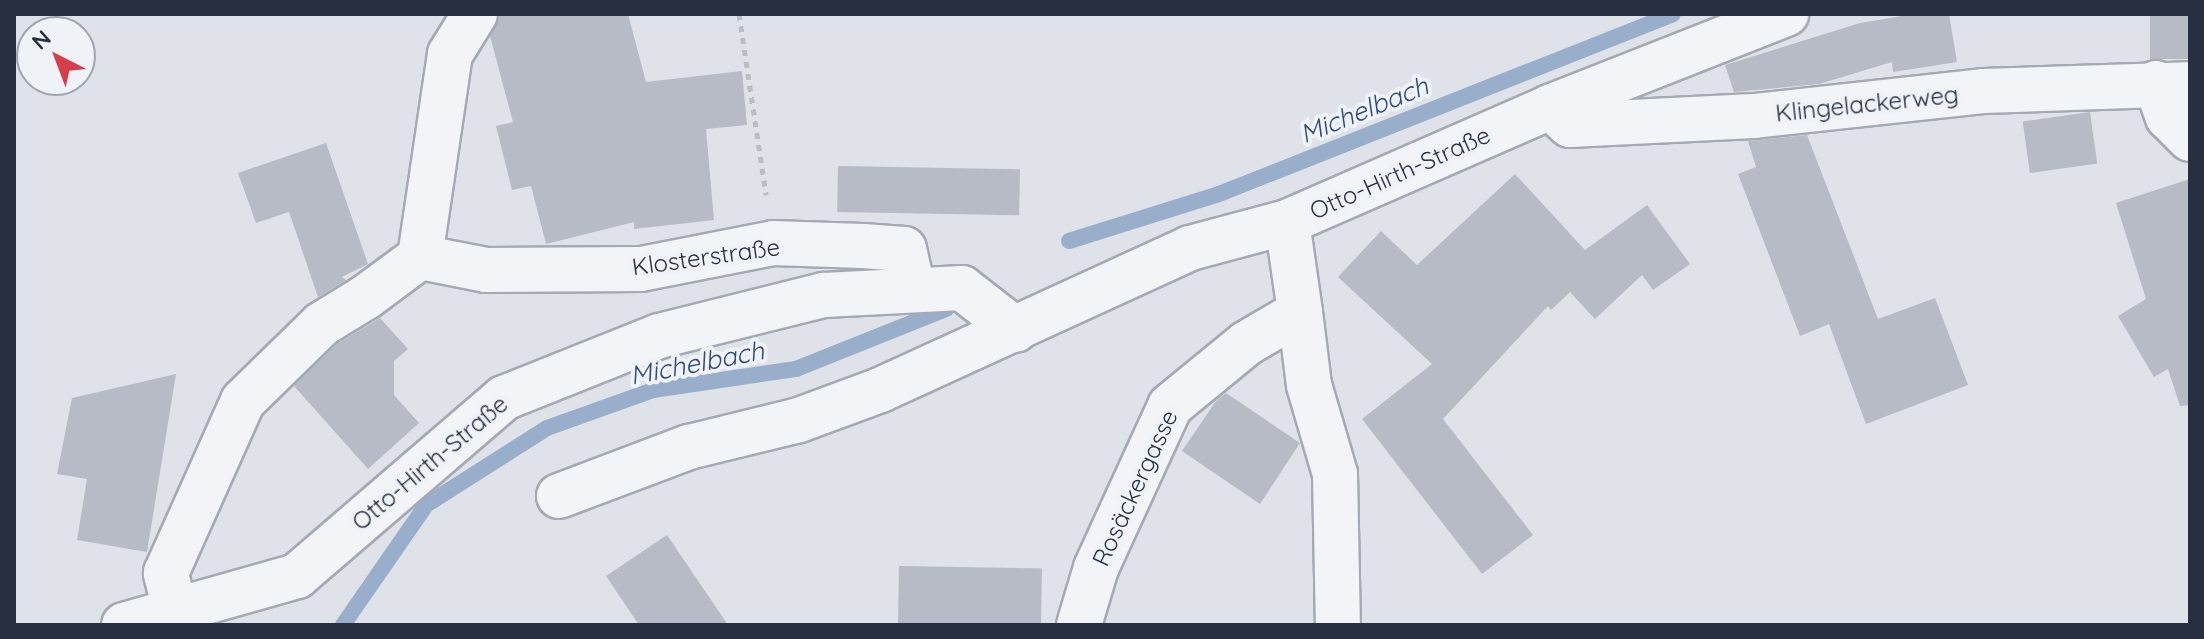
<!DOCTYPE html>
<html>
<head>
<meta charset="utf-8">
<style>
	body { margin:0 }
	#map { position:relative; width:2204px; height:639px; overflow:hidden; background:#dfe2e9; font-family:Quicksand,sans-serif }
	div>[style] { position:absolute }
	.stream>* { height:16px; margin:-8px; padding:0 8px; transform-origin:8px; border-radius:8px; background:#99aecb }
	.building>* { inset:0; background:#b6bbc6; transform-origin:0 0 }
	.path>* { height:5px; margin-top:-2.5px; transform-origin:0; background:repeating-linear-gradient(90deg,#b9bdc4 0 6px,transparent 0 12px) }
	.roads { filter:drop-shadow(2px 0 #a4a9b3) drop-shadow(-2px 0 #a4a9b3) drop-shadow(0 2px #a4a9b3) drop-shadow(0 -2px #a4a9b3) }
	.minor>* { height:44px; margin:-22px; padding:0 22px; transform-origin:22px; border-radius:22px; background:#f2f4f7 }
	span { translate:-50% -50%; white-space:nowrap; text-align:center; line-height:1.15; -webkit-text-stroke:8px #eff2f7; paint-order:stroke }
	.street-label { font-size:24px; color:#272f41 }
	.water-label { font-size:26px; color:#304b77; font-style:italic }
	.frame { position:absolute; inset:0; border:16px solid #272f41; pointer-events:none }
	.north { position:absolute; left:16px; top:16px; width:80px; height:80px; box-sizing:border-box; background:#eff2f7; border:2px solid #9fa4ae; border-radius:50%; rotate:318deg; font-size:22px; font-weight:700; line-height:32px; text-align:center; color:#272f41 }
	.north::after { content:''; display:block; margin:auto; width:28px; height:36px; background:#d43f4b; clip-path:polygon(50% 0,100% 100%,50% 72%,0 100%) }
</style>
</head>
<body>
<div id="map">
	<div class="stream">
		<i style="left:1069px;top:241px;width:157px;rotate:-17.4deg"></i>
		<i style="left:1219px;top:194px;width:488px;rotate:-21.6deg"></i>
		<i style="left:343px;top:625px;width:146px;rotate:-55.3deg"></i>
		<i style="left:426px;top:505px;width:143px;rotate:-32.5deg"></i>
		<i style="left:547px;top:428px;width:113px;rotate:-19.7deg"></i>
		<i style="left:653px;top:390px;width:145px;rotate:-8.4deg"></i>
		<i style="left:796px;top:369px;width:162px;rotate:-21.8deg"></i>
	</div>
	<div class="building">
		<i style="clip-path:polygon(500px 14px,628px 14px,646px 82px,742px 71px,747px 125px,706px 129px,714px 220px,634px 229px,634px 222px,546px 244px,531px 186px,512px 190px,496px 126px,513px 122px,490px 36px)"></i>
		<i style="clip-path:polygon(1914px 14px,1949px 14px,1957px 62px,1893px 72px,1892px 62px,1819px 84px,1734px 92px,1725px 65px,1860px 23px)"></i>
		<i style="left:2150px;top:14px;width:40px;height:45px"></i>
		<i style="left:2090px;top:112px;width:52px;height:68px;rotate:82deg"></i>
		<i style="clip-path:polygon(1807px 135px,1878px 319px,1935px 298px,1968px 385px,1866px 424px,1829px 324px,1800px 336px,1738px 174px,1756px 167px,1748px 141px)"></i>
		<i style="clip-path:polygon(326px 143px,368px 264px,342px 277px,346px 280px,318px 297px,289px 212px,256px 223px,238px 173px)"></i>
		<i style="left:838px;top:166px;width:182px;height:46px;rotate:1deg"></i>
		<i style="clip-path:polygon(1515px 174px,1585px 250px,1647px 205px,1690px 264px,1653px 290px,1642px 275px,1595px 319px,1570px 292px,1551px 310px,1548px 306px,1443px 419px,1533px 535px,1482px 574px,1362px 419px,1432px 364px,1338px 277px,1381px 231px,1417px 265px)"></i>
		<i style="clip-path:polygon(2190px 179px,2190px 405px,2180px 406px,2168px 369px,2154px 377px,2118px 316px,2146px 299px,2116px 203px)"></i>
		<i style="clip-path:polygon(380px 318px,408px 349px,394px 361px,394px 395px,419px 423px,368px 469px,294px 386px,337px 344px)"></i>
		<i style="clip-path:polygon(176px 374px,147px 552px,77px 540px,87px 479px,57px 474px,72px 398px)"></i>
		<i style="clip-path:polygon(1226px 393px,1300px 443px,1260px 504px,1182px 451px,1216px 401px)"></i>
		<i style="clip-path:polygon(667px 535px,705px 591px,728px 625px,639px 625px,606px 576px)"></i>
		<i style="left:899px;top:566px;width:143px;height:59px;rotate:1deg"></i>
	</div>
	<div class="path">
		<i style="left:739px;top:14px;width:183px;rotate:81.5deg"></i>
	</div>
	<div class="roads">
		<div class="minor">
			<i style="left:2156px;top:83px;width:36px;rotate:71deg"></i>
			<i style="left:2168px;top:117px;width:31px;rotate:45deg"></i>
			<i style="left:1550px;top:107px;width:27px;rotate:42deg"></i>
			<i style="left:1570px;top:125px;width:184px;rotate:-2.8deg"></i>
			<i style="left:1754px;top:116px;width:230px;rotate:-6.2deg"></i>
			<i style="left:1983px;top:91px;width:207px;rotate:-1.9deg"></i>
			<i style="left:420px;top:257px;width:67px;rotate:11.1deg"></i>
			<i style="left:486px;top:270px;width:155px;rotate:-0.4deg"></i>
			<i style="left:641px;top:269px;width:135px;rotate:-11.1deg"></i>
			<i style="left:773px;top:243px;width:90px;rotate:1.9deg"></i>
			<i style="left:863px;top:246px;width:41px;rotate:4.2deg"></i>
			<i style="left:904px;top:249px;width:41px;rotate:77.3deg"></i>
			<i style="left:1300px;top:312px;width:74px;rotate:83deg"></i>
			<i style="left:1309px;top:385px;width:93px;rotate:73.7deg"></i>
			<i style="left:1335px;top:474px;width:151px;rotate:88.9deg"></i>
			<i style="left:559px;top:496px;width:139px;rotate:-20.7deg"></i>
			<i style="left:689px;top:447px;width:113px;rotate:-13.8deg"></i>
			<i style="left:799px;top:420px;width:86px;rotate:-20.3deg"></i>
			<i style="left:880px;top:390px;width:341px;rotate:-24.6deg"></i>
			<i style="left:1190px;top:248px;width:100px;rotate:-15deg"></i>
			<i style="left:1287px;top:222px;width:287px;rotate:-23.6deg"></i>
			<i style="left:1550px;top:107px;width:254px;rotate:-21.5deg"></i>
			<i style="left:175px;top:610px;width:38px;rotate:-104deg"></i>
			<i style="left:166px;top:573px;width:188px;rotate:-65.9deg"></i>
			<i style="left:243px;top:401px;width:110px;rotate:-44.3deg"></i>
			<i style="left:322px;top:324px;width:52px;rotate:-31.5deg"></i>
			<i style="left:366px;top:297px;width:67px;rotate:-36.5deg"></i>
			<i style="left:420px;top:257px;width:205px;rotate:-81.6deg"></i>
			<i style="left:450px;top:54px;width:47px;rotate:-58deg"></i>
			<i style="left:124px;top:625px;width:180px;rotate:-15.8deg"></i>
			<i style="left:297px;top:576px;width:273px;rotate:-40.7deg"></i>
			<i style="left:504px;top:398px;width:167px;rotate:-21.8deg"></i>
			<i style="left:659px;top:336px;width:170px;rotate:-14deg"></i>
			<i style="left:824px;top:295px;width:138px;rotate:-2.9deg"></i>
			<i style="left:962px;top:288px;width:68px;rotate:37.9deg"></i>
			<i style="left:1079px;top:625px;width:59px;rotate:-73.4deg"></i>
			<i style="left:1096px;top:568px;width:178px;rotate:-65.4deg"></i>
			<i style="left:1170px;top:406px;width:99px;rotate:-39.3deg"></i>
			<i style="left:1247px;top:343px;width:61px;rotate:-30.3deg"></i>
			<i style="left:1300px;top:312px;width:91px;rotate:-98.2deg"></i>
		</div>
	</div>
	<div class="street-label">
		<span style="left:1867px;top:104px;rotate:-6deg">Klingelackerweg</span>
		<span style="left:1400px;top:173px;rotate:-24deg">Otto-Hirth-Straße</span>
		<span style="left:706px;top:257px;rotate:-8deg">Klosterstraße</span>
		<span style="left:430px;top:463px;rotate:-40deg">Otto-Hirth-Straße</span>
		<span style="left:1135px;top:488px;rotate:-65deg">Rosäckergasse</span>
	</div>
	<div class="water-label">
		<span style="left:1364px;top:110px;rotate:-22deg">Michelbach</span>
		<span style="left:697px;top:363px;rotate:-11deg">Michelbach</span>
	</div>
	<div class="frame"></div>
	<div class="north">N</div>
</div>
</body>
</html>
